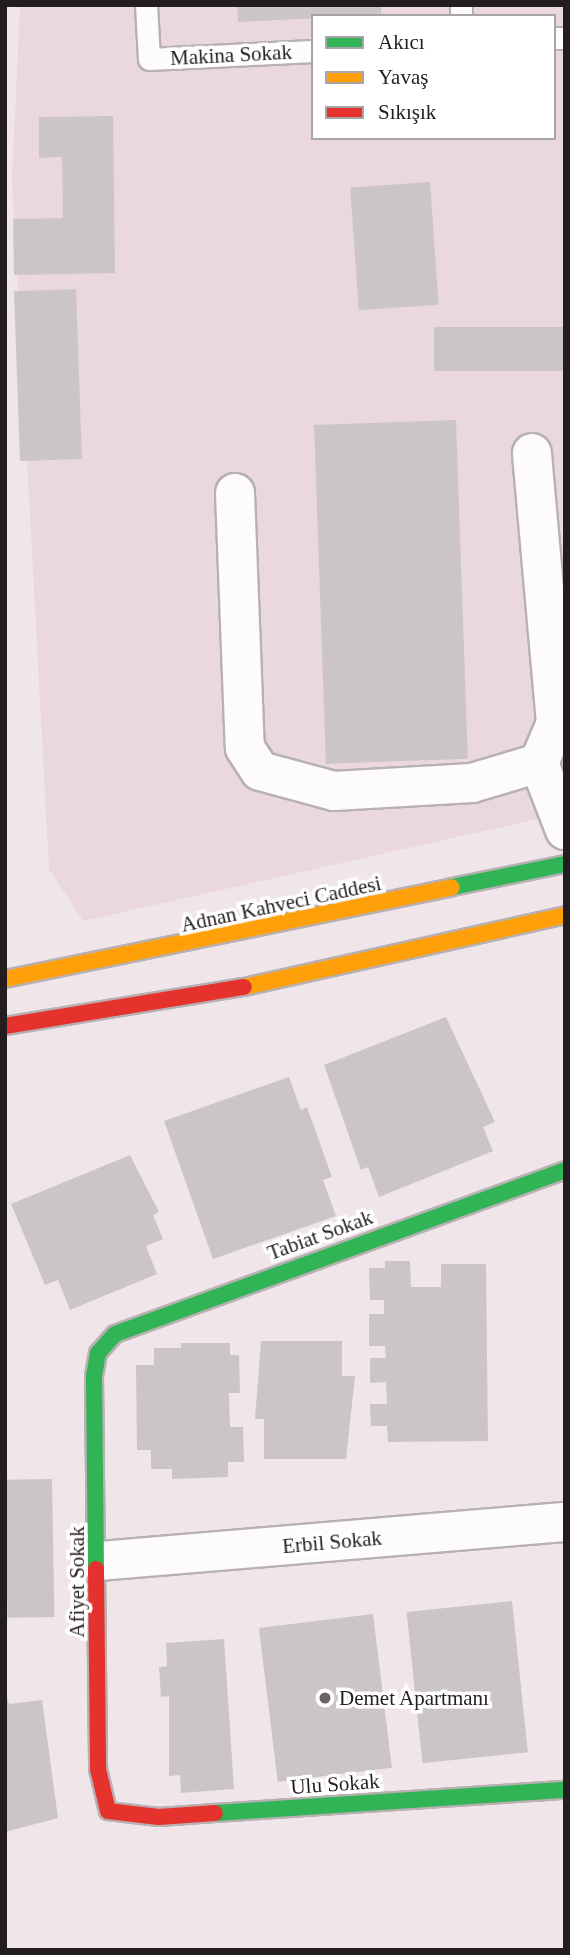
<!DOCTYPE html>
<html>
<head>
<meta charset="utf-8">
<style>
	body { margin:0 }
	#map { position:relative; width:570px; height:1955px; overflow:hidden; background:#f0e6e9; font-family:Georgia,serif }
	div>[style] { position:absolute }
	.built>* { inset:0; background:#ead8dd }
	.building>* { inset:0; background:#ccc5c7; transform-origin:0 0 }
	.roads { filter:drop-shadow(2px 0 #b8b1b3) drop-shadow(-2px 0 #b8b1b3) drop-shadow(0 2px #b8b1b3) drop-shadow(0 -2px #b8b1b3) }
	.lane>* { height:21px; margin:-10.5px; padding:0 10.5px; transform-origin:10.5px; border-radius:10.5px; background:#fdfbfc }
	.street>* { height:38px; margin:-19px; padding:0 19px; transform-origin:19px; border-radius:19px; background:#fdfbfc }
	.fast>* { height:16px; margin:-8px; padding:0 8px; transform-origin:8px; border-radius:8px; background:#30b455 }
	.slow>* { height:16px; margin:-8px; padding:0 8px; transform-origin:8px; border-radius:8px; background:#ff9f0a }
	.jam>* { height:16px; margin:-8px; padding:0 8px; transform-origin:8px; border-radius:8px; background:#e5322d }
	.dots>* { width:19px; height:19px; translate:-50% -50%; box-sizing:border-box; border:4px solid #fff; border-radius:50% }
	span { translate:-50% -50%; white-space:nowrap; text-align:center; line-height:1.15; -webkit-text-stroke:7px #fff; paint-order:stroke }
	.street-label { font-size:21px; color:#231d1f }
	.poi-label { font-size:21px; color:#231d1f }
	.left { translate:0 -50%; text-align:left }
	.frame { position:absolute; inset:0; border:7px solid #231d1f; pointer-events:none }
	.legend { position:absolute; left:311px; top:14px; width:245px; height:126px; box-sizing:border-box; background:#fff; border:2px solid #a7a5a5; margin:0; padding:9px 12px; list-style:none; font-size:21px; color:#231d1f }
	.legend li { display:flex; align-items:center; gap:14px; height:35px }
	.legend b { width:35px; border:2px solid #a7a5a5 }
</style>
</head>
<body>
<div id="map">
	<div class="built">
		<i style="clip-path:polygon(evenodd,20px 5px,565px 5px,565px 813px,83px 921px,49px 869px,12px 180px,20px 5px,313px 16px,554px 16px,554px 138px,313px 138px,313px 16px)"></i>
	</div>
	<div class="building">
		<i style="clip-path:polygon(237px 5px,381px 5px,381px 15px,238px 22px)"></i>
		<i style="clip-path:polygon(113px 116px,115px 273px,14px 275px,13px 219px,63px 218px,62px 157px,39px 158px,39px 117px)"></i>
		<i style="left:430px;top:182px;width:123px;height:80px;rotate:86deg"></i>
		<i style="left:76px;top:289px;width:170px;height:62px;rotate:88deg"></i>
		<i style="left:565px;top:327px;width:44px;height:131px;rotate:90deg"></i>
		<i style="left:456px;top:420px;width:339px;height:142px;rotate:88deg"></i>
		<i style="clip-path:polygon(446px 1017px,495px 1122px,483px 1127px,493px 1151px,379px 1197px,368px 1167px,361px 1170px,324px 1065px)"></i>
		<i style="clip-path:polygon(289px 1077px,301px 1110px,307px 1107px,332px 1177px,323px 1180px,336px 1216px,213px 1259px,164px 1121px)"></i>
		<i style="clip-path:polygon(130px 1155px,159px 1212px,153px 1215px,163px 1239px,146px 1246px,157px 1274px,70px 1310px,58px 1280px,45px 1285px,11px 1204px)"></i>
		<i style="clip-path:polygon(385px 1261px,410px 1261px,411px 1287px,441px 1287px,441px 1264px,486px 1264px,488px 1441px,388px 1442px,387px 1426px,371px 1426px,370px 1404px,387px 1404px,386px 1382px,370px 1383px,370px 1358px,386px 1358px,385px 1346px,369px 1346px,369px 1314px,384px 1314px,384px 1300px,370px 1300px,369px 1268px,385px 1268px)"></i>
		<i style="clip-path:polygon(261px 1341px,342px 1341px,342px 1376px,355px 1376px,346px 1459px,264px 1459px,264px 1419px,255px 1419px)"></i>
		<i style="clip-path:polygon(181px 1343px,230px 1343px,230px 1355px,239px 1355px,240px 1393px,229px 1393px,230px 1427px,243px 1427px,244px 1462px,228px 1462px,228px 1477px,172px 1479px,172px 1469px,151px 1469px,151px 1450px,137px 1450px,136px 1365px,154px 1365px,154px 1348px,181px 1348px)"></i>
		<i style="left:52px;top:1479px;width:138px;height:47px;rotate:89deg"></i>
		<i style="left:512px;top:1601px;width:152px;height:106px;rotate:84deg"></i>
		<i style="left:373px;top:1614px;width:155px;height:115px;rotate:83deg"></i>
		<i style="clip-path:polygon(224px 1639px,234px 1789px,181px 1793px,180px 1775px,169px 1776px,169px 1696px,161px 1697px,159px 1667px,167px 1666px,166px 1643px)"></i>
		<i style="clip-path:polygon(5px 1691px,9px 1704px,42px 1700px,58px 1818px,5px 1832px)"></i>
	</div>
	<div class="roads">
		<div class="lane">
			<i style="left:146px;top:5px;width:54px;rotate:86.8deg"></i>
			<i style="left:149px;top:59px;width:164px;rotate:-2.8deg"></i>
			<i style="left:461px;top:5px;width:11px;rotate:90deg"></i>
			<i style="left:554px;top:38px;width:11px"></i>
		</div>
		<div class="street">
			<i style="left:235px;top:493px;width:255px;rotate:87.8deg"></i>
			<i style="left:245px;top:748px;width:27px;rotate:57deg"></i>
			<i style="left:260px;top:771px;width:77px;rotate:15.1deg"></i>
			<i style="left:334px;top:791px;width:138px;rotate:-3.3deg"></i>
			<i style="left:472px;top:783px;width:70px;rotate:-16.6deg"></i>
			<i style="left:539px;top:763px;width:43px;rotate:-67deg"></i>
			<i style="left:556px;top:723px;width:271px;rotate:-95.1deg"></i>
			<i style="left:539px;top:763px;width:72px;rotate:68.8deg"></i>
			<i style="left:99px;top:1561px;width:468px;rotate:-4.8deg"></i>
		</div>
		<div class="fast">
			<i style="left:452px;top:887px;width:115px;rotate:-11.5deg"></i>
			<i style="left:96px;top:1569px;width:193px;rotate:-90.6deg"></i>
			<i style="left:94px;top:1376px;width:23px;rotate:-80deg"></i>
			<i style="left:98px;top:1353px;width:25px;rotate:-48deg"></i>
			<i style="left:115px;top:1334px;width:479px;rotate:-20deg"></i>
			<i style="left:215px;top:1813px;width:351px;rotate:-3.8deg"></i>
		</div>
		<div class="slow">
			<i style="left:5px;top:979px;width:456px;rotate:-11.6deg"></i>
			<i style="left:244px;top:987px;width:329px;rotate:-12.6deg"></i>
		</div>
		<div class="jam">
			<i style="left:5px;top:1026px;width:242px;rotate:-9.3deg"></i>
			<i style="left:96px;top:1569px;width:200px;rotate:89.4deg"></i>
			<i style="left:98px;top:1769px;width:43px;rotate:76.6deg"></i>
			<i style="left:108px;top:1811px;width:51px;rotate:6.7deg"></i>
			<i style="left:159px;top:1817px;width:56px;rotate:-4.1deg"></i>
		</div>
	</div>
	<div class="dots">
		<i style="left:325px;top:1698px;background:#6b6366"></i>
	</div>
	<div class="street-label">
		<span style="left:231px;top:55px;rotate:-3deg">Makina Sokak</span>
		<span style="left:281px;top:904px;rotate:-12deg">Adnan Kahveci Caddesi</span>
		<span style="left:320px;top:1235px;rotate:-20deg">Tabiat Sokak</span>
		<span style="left:332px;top:1542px;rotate:-5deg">Erbil Sokak</span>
		<span style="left:77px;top:1582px;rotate:-90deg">Afiyet Sokak</span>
		<span style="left:335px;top:1784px;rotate:-4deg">Ulu Sokak</span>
	</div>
	<div class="poi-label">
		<span class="left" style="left:339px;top:1698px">Demet Apartmanı</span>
	</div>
	<div class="frame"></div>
	<ul class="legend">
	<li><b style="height:9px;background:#30b455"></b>Akıcı</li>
	<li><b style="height:9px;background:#ff9f0a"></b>Yavaş</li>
	<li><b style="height:9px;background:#e5322d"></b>Sıkışık</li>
	</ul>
</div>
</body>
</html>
